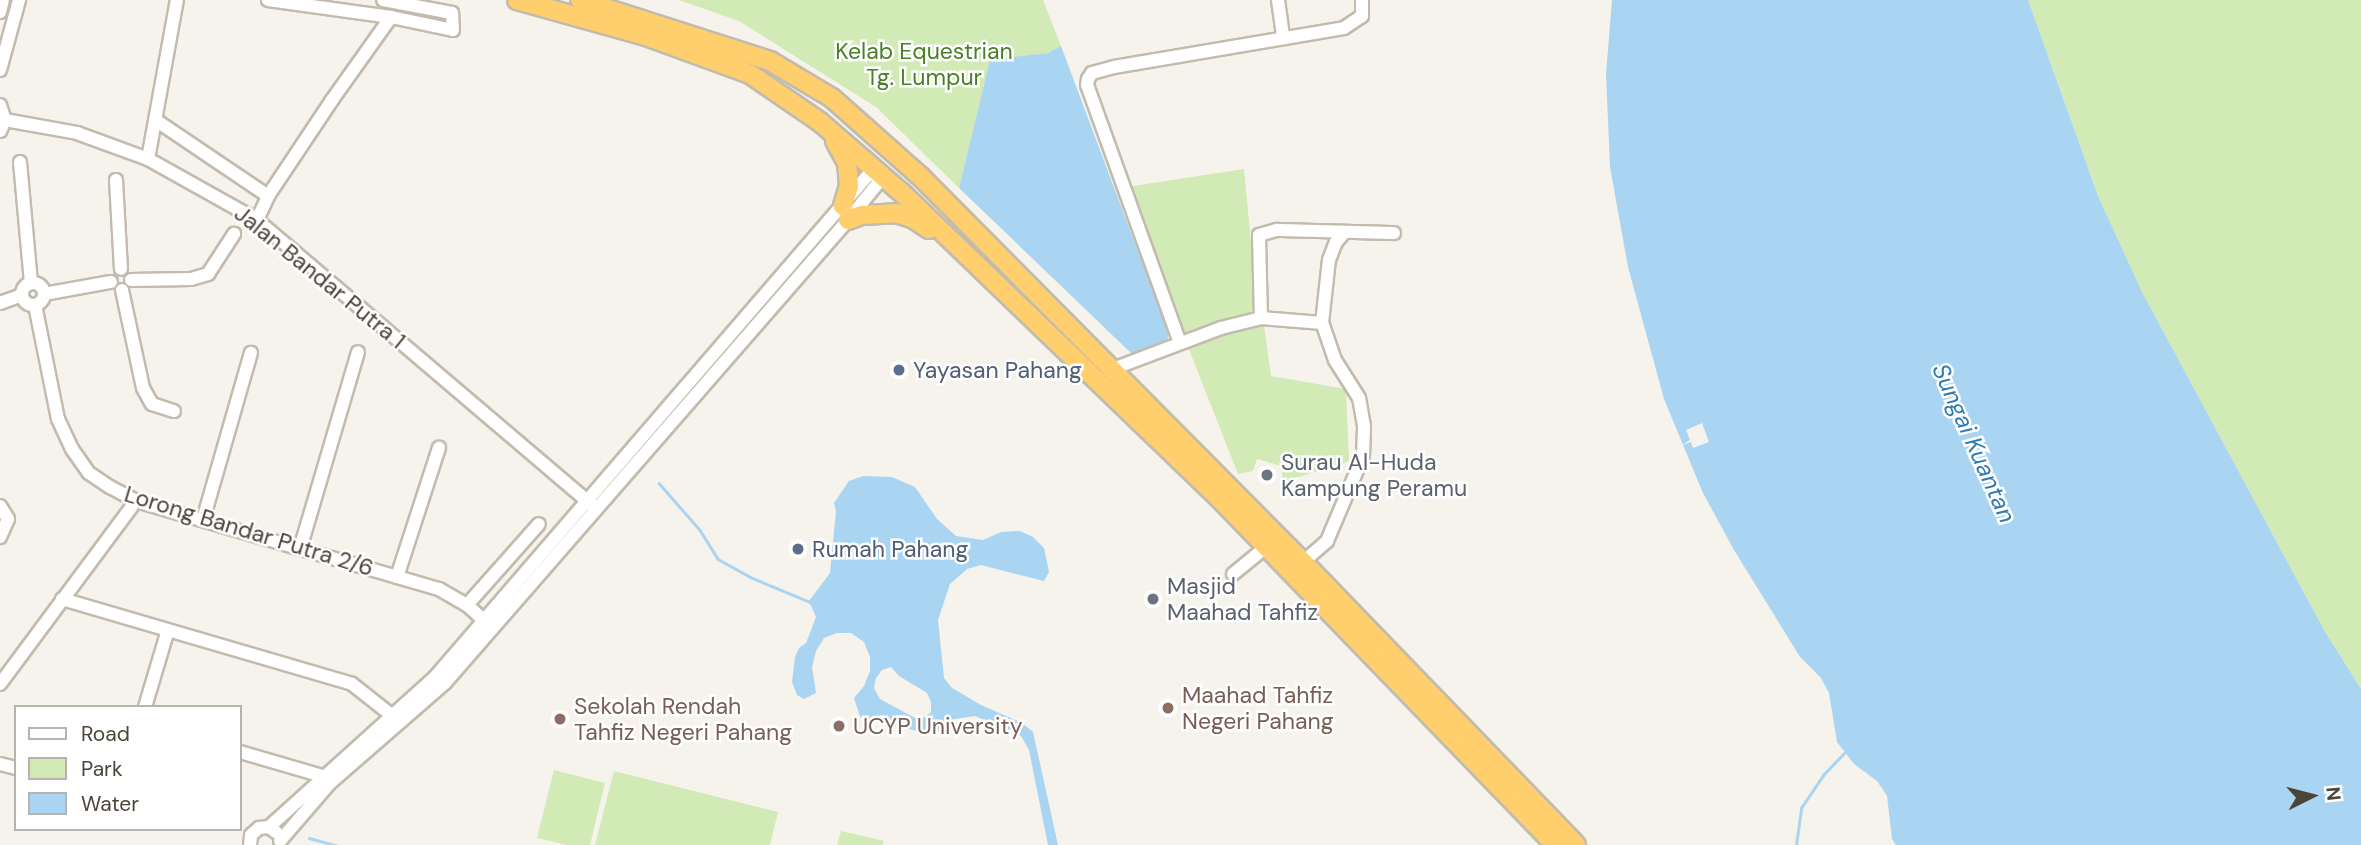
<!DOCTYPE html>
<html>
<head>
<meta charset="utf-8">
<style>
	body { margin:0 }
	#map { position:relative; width:2361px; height:845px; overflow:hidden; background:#f6f3ec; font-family:"DM Sans",sans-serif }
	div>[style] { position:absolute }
	.green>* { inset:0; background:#d2eab5 }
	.water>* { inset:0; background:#a9d4f2 }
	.pier>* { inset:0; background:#f6f3ec }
	.stream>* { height:2.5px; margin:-1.25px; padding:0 1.25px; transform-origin:1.25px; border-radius:1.25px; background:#a9d4f2 }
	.roads { filter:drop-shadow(2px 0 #c2bbae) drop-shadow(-2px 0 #c2bbae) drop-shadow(0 2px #c2bbae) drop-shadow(0 -2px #c2bbae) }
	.minor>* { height:12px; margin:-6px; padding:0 6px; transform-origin:6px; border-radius:6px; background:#fff }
	.minor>.ring { margin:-6px; padding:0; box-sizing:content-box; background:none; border:12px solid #fff; border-radius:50% }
	.highway>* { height:18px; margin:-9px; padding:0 9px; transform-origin:9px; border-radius:9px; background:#ffcf6e }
	.dots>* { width:19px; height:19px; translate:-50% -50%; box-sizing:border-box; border:4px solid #fff; border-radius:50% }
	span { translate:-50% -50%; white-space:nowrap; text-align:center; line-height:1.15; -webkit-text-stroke:5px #fff; paint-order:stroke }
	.park-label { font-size:23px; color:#4a7f2a }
	.street-label { font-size:23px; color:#4b4439 }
	.service-label { font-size:23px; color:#4e5e75 }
	.left { translate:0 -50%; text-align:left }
	.worship-label { font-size:23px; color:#5b616d }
	.education-label { font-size:23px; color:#785e54 }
	.water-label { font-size:24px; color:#2e7ab2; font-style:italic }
	.legend { position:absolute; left:14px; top:705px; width:228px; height:126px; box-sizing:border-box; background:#fff; border:2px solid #b7b4b0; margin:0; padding:9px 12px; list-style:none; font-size:21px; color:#4b4439 }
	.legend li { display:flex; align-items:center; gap:14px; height:35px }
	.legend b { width:35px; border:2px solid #b7b4b0 }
	.north { position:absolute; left:2277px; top:761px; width:70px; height:70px; -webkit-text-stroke:5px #fff; paint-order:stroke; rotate:84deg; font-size:19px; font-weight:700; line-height:28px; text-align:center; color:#4b4439 }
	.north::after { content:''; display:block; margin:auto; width:24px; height:32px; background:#4b4439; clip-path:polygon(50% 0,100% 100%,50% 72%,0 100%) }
</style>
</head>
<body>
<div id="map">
	<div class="green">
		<i style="clip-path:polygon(679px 0,1043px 0,1061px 46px,1048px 53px,990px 61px,959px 188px,876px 107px,739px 21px)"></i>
		<i style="clip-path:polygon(2028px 0,2361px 0,2361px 689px,2324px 630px,2143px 294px,2098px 196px)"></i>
		<i style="clip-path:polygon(1244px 169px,1253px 264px,1253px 308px,1250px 313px,1229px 321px,1184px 335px,1133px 195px,1133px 186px)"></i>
		<i style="clip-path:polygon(1264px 325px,1271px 376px,1346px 389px,1349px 461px,1280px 483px,1284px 467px,1257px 459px,1253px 471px,1238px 474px,1188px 347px,1244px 327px)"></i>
		<i style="clip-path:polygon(554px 770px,605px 783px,590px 845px,567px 845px,537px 838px)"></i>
		<i style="clip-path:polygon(614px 771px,778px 812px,770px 845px,595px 845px)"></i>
		<i style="clip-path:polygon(841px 831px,884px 841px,883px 845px,837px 845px)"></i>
	</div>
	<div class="water">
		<i style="clip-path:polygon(1612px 0,2028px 0,2098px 196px,2143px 294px,2324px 630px,2361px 689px,2361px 845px,1896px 845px,1892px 839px,1887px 796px,1877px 781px,1854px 764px,1837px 742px,1829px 693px,1821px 678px,1800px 657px,1734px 550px,1703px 493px,1664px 399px,1628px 267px,1610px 167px,1606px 74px)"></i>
		<i style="clip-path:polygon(1061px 46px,1169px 334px,1166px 344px,1132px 354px,959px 188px,990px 60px,1048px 53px)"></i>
		<i style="clip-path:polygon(evenodd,863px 476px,892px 477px,915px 487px,937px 519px,956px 536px,983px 540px,1001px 532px,1020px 531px,1033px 537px,1044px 548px,1049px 572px,1044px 581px,981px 565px,967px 569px,950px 584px,938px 620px,944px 678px,952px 688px,981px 705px,1022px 723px,1033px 732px,1058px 845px,1048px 845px,1029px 750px,1021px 736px,975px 716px,955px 719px,945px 728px,929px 734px,860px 717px,854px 698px,864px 686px,870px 671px,870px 657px,864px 642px,851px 633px,837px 633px,824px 638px,816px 651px,812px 667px,816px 693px,804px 699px,797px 695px,792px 682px,795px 657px,799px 648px,806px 643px,816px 617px,809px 601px,830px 573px,836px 511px,834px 503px,849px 481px,863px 476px,891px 667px,899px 676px,927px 693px,931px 702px,931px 712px,925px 717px,917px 719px,880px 699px,874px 688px,876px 678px,882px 670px,891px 667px)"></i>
	</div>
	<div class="pier">
		<i style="clip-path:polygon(1702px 423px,1709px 442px,1693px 448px,1691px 442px,1682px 445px,1690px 440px,1686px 430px)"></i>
	</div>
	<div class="stream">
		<i style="left:659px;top:483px;width:62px;rotate:48.9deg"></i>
		<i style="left:700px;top:530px;width:34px;rotate:58deg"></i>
		<i style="left:718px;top:559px;width:37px;rotate:29deg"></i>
		<i style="left:750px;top:577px;width:65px;rotate:22.6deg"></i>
		<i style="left:309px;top:838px;width:28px;rotate:15deg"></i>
		<i style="left:1796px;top:845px;width:37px;rotate:-82deg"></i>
		<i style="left:1801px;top:808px;width:40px;rotate:-56deg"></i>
		<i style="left:1823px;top:775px;width:32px;rotate:-46deg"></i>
	</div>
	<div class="roads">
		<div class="minor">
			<i style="left:268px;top:0;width:124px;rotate:7.9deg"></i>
			<i style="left:391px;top:17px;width:63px;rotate:11.8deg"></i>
			<i style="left:453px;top:30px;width:17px;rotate:-93deg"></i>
			<i style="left:452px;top:13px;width:70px;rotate:-169.3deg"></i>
			<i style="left:1278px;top:0;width:37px;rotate:82deg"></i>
			<i style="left:0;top:12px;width:12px;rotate:-76deg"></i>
			<i style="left:0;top:70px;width:73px;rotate:-74.8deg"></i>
			<i style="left:0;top:105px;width:16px;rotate:72deg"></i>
			<i style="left:5px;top:120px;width:12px;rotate:114deg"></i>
			<i style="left:5px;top:120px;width:73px;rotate:10.2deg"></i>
			<i style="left:77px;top:133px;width:76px;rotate:20.1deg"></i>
			<i style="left:148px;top:159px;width:125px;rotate:29.2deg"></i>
			<i style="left:257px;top:220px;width:440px;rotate:40.4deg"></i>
			<i style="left:157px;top:121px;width:134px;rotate:34deg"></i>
			<i style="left:148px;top:159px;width:162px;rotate:-79.7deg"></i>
			<i style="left:20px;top:162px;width:122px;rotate:84.8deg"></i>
			<i style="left:116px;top:180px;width:89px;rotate:86.8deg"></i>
			<i style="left:257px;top:220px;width:26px;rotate:-65deg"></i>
			<i style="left:268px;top:196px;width:115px;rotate:-56.3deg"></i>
			<i style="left:332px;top:100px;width:102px;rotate:-54.6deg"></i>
			<i style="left:131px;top:280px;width:60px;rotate:-1deg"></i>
			<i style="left:191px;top:279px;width:18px;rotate:-16deg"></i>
			<i style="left:208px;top:274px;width:48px;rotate:-57deg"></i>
			<i class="ring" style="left:22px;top:283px;width:10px;height:10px"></i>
			<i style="left:122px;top:290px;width:100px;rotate:77.9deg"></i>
			<i style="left:143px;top:388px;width:18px;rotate:61deg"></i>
			<i style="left:152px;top:404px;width:23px;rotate:18deg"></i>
			<i style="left:44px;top:294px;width:68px;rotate:-10.2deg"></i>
			<i style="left:0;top:303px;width:23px;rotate:-20deg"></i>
			<i style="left:35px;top:305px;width:116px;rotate:78.6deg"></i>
			<i style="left:58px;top:419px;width:33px;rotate:65deg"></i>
			<i style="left:72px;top:449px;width:29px;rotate:55deg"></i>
			<i style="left:89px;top:473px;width:25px;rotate:34deg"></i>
			<i style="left:110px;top:487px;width:30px;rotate:28deg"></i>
			<i style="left:136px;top:501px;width:316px;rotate:16.2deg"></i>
			<i style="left:439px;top:589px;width:32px;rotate:30deg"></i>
			<i style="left:467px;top:605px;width:31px;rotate:42deg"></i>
			<i style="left:1261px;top:318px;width:83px;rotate:-91.4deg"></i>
			<i style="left:1259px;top:235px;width:19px;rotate:-16deg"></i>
			<i style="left:1277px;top:230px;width:117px;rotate:1.5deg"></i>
			<i style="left:1180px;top:343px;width:274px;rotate:-109.8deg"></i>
			<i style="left:1087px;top:85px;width:6px;rotate:-81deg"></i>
			<i style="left:1088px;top:79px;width:7px;rotate:-56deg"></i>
			<i style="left:1092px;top:73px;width:23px;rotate:-15deg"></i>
			<i style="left:1114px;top:67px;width:233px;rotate:-9.6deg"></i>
			<i style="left:1344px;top:28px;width:22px;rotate:-34deg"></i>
			<i style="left:1362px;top:16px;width:16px;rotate:-90deg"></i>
			<i style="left:1110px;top:370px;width:119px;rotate:-20.7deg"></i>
			<i style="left:1221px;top:328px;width:41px;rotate:-14deg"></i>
			<i style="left:1261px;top:318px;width:61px;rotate:4.7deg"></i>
			<i style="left:0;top:506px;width:15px;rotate:58deg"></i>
			<i style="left:8px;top:519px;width:20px;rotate:114deg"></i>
			<i style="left:203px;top:520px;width:174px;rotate:-74deg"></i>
			<i style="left:300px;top:549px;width:205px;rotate:-73.6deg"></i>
			<i style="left:1303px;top:562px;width:32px;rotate:-41deg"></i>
			<i style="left:1327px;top:541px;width:92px;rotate:-67deg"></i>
			<i style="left:1363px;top:456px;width:30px;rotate:-88deg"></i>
			<i style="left:1364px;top:426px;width:28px;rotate:-100deg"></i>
			<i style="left:1359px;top:398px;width:45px;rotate:-122.3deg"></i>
			<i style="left:1335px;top:360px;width:39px;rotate:-109deg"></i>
			<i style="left:1322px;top:323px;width:63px;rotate:-83.7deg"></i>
			<i style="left:1329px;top:260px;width:19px;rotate:-69deg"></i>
			<i style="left:1336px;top:242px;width:11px;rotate:-49deg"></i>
			<i style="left:1233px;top:574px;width:43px;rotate:-39.3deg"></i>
			<i style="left:397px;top:577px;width:136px;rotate:-72deg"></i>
			<i style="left:62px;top:599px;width:302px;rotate:16.3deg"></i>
			<i style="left:352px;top:684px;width:55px;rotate:38.3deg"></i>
			<i style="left:467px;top:605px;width:108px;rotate:-48.4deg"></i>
			<i style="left:0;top:684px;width:228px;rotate:-53.4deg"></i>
			<i style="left:145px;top:707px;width:80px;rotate:-73.4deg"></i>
			<i style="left:240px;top:752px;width:85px;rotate:16.3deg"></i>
			<i style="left:0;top:764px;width:16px;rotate:14deg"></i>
			<i style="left:269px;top:827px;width:225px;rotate:-42.1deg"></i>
			<i style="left:436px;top:676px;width:662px;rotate:-49.23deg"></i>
			<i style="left:868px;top:175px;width:12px;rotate:-9deg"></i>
			<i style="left:880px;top:173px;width:10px;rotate:101deg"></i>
			<i style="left:878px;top:183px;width:48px;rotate:129deg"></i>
			<i style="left:848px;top:220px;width:614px;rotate:131.04deg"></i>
			<i style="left:445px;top:683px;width:154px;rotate:139deg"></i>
			<i style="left:329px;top:784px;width:75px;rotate:130.7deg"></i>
			<i style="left:250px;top:845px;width:10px;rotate:-84deg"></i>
			<i style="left:251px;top:835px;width:11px;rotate:-41deg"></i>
			<i style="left:259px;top:828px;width:10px;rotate:-6deg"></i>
			<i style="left:269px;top:827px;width:9px;rotate:36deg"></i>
		</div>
		<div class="highway">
			<i style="left:517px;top:0;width:134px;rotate:15.6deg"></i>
			<i style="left:646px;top:36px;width:111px;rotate:20.1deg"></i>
			<i style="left:750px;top:74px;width:85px;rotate:34.4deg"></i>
			<i style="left:820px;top:122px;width:108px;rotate:40.9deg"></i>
			<i style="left:902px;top:193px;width:440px;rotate:43.9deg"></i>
			<i style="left:1219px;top:498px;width:483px;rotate:45.9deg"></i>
			<i style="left:580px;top:0;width:200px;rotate:17.8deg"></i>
			<i style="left:770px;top:61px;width:72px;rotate:30.8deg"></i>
			<i style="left:832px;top:98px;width:119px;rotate:41.6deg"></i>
			<i style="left:921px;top:177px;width:542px;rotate:45.22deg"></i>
			<i style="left:1303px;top:562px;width:393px;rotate:46deg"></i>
			<i style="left:835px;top:141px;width:25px;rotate:61deg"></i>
			<i style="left:847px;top:163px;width:23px;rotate:85deg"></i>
			<i style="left:849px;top:186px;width:21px;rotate:107deg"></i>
			<i style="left:848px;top:220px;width:15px;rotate:-20deg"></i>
			<i style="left:862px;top:215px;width:34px;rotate:-3deg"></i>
			<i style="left:896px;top:213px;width:19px;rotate:18deg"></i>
			<i style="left:914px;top:219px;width:18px;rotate:34deg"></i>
		</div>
	</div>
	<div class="dots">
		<i style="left:899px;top:370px;background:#5c6f8a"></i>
		<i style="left:1267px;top:475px;background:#6b7280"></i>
		<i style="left:798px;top:549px;background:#5c6f8a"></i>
		<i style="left:1153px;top:599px;background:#6b7280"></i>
		<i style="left:1168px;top:708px;background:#8d6e63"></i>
		<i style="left:560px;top:719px;background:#8d6e63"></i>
		<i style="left:839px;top:726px;background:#8d6e63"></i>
	</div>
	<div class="park-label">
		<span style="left:924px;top:64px">Kelab Equestrian<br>Tg. Lumpur</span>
	</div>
	<div class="street-label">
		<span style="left:320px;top:277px;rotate:39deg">Jalan Bandar Putra 1</span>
		<span style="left:249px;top:531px;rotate:17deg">Lorong Bandar Putra 2/6</span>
	</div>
	<div class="service-label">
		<span class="left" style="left:913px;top:370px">Yayasan Pahang</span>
		<span class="left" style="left:812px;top:549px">Rumah Pahang</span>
	</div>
	<div class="worship-label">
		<span class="left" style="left:1281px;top:475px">Surau Al-Huda<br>Kampung Peramu</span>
		<span class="left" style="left:1167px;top:599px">Masjid<br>Maahad Tahfiz</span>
	</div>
	<div class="education-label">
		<span class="left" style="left:1182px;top:708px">Maahad Tahfiz<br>Negeri Pahang</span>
		<span class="left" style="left:574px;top:719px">Sekolah Rendah<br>Tahfiz Negeri Pahang</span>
		<span class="left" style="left:853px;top:726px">UCYP University</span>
	</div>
	<div class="water-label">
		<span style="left:1974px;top:443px;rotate:66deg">Sungai Kuantan</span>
	</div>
	<ul class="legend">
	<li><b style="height:9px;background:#fff"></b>Road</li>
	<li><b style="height:19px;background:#d2eab5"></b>Park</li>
	<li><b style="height:19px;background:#a9d4f2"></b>Water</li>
	</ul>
	<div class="north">N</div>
</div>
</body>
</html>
